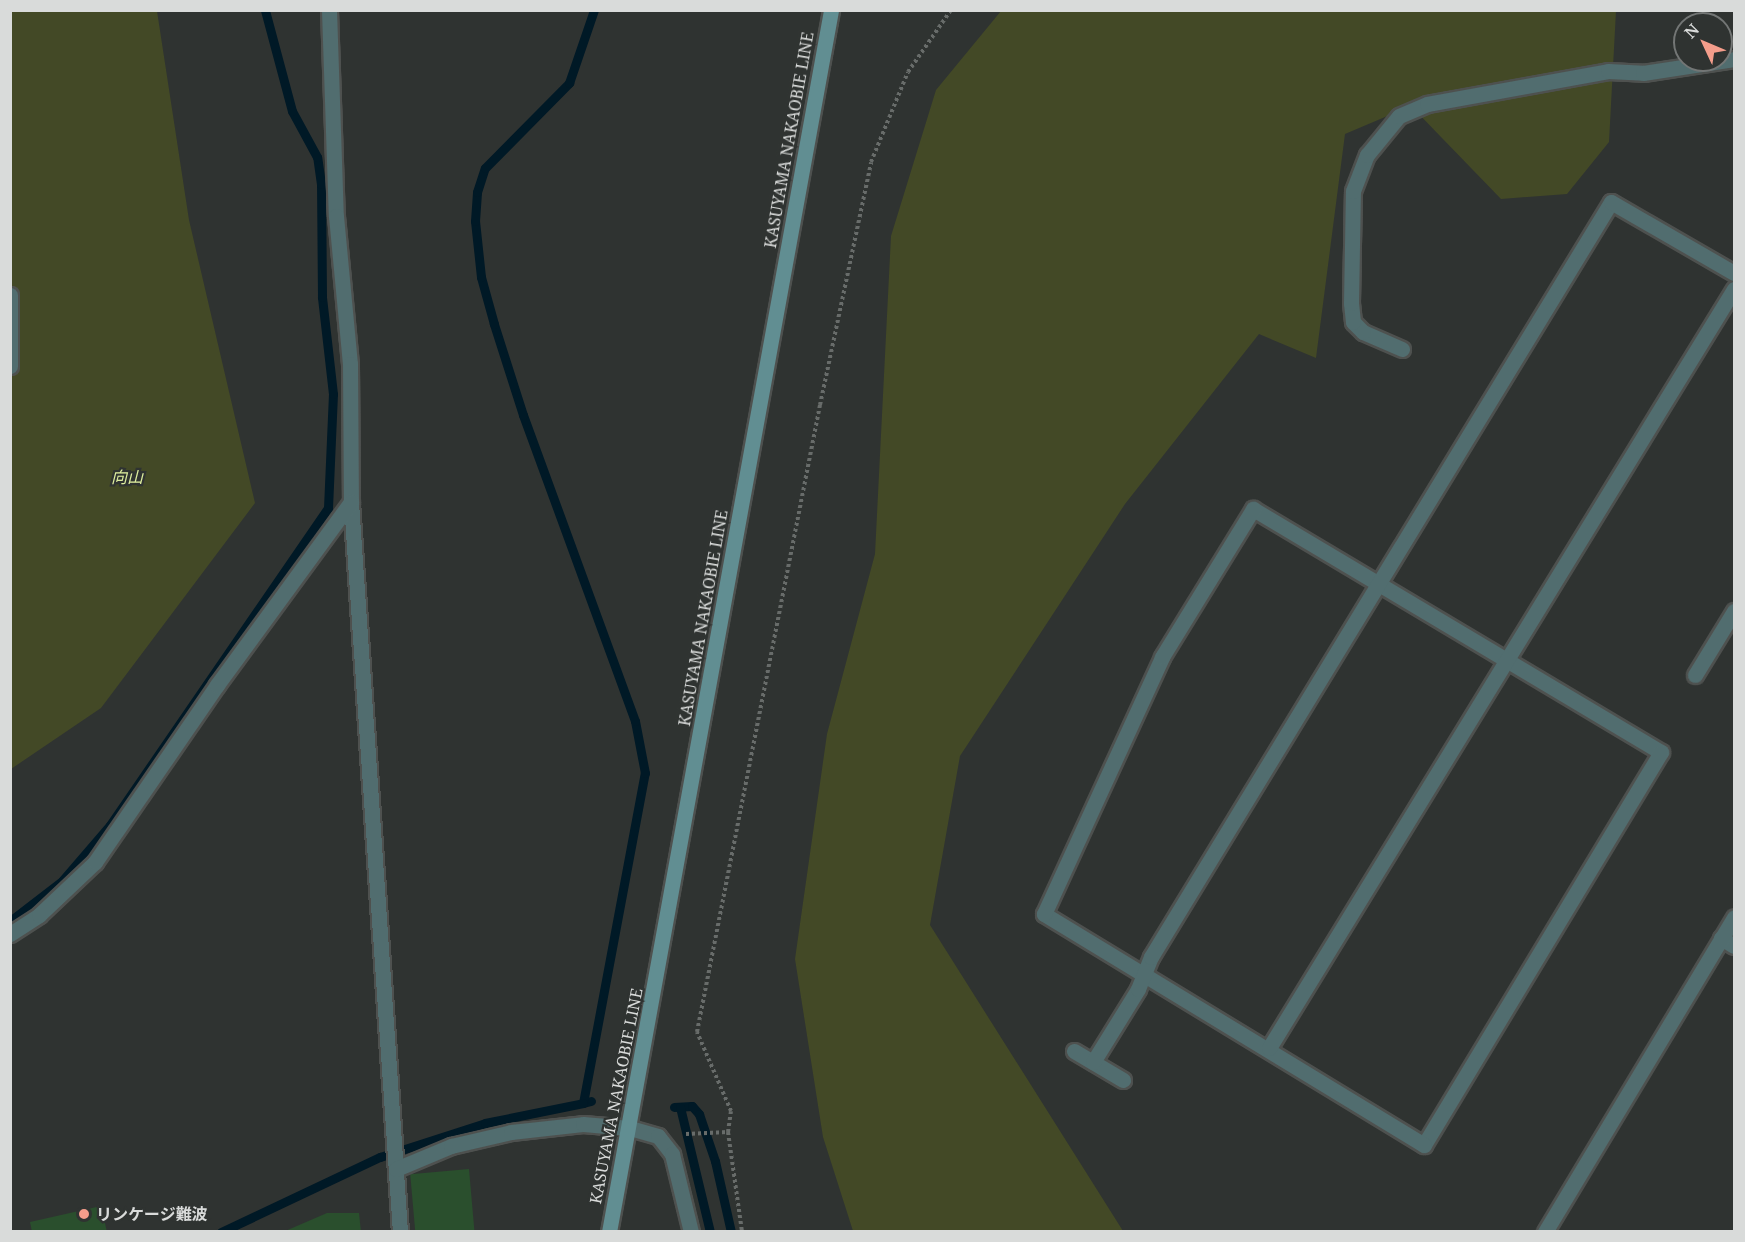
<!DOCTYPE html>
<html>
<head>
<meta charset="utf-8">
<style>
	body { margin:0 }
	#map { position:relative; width:1745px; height:1242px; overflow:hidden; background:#2f3331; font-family:"Noto Serif","Noto Sans JP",serif }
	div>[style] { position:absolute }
	.green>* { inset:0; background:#434926 }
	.stream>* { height:9px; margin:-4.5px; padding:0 4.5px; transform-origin:4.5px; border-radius:4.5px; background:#001926 }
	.building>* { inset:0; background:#2a4f2d; transform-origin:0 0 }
	.path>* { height:4px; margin-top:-2px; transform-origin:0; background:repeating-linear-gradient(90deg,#686c6a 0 3px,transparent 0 6px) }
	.roads { filter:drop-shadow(2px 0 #4e514f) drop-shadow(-2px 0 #4e514f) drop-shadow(0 2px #4e514f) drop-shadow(0 -2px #4e514f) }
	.street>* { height:15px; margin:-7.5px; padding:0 7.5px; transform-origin:7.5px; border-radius:7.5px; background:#516d6f }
	.secondary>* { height:15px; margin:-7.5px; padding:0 7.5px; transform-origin:7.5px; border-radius:7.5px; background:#618e92 }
	.dots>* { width:16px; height:16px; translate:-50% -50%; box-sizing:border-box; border:3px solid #2f3331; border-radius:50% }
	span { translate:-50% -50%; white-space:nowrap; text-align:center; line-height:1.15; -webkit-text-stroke:4.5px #2f3331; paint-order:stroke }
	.street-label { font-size:16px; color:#d9dbda }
	.park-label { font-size:16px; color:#dded9e; font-style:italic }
	.poi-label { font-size:16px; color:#d9dbda; font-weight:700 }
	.left { translate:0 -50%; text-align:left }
	.frame { position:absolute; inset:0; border:12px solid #d9dbda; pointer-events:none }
	.north { position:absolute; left:1673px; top:12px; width:60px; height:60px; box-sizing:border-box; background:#2f3331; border:2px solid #737675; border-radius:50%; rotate:314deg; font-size:16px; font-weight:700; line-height:24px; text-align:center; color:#d9dbda }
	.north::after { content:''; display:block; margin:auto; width:21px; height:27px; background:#f49d8b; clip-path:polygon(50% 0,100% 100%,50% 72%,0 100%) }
</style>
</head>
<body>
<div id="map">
	<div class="green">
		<i style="clip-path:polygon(11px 11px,157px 11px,189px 220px,255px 503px,101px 708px,11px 769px)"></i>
		<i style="clip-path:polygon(1001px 11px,1616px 11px,1609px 142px,1567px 194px,1501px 199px,1411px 106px,1345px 134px,1316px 358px,1259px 334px,1125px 504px,960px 756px,930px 925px,1123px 1231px,853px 1231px,823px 1137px,795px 959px,827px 734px,875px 554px,891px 236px,936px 90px)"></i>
	</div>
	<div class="stream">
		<i style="left:10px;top:921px;width:66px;rotate:-37.6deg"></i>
		<i style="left:62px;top:881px;width:74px;rotate:-49.4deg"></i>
		<i style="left:110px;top:825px;width:385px;rotate:-55.5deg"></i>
		<i style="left:328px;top:508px;width:114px;rotate:-87.5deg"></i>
		<i style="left:333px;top:394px;width:98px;rotate:-96.5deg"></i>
		<i style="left:322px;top:297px;width:113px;rotate:-90.5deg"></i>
		<i style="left:321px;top:184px;width:27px;rotate:-98deg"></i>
		<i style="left:317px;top:157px;width:52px;rotate:-118.5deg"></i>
		<i style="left:292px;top:111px;width:105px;rotate:-105deg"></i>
		<i style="left:591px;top:1101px;width:8px;rotate:166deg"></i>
		<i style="left:583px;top:1103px;width:336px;rotate:-79.4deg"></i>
		<i style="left:645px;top:773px;width:53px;rotate:-100.9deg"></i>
		<i style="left:635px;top:721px;width:326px;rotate:-110.1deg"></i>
		<i style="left:523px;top:415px;width:96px;rotate:-107.7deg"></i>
		<i style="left:494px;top:324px;width:49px;rotate:-105.5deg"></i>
		<i style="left:481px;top:277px;width:56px;rotate:-96.1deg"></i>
		<i style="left:475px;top:221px;width:29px;rotate:-86deg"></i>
		<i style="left:477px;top:192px;width:25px;rotate:-72deg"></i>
		<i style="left:485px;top:168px;width:120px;rotate:-45.3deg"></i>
		<i style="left:569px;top:83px;width:77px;rotate:-71.1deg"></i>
		<i style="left:674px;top:1107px;width:18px;rotate:-3deg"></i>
		<i style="left:692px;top:1106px;width:11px;rotate:49deg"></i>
		<i style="left:699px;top:1114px;width:50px;rotate:71.2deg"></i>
		<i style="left:715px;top:1161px;width:73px;rotate:77.3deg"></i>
		<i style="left:680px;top:1107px;width:129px;rotate:76.5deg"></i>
		<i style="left:221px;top:1232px;width:176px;rotate:-25.3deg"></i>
		<i style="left:380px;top:1157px;width:110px;rotate:-17.9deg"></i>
		<i style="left:485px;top:1123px;width:100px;rotate:-11.5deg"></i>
	</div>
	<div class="building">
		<i style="left:469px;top:1169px;width:63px;height:59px;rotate:85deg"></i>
		<i style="clip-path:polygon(101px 1206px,107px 1232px,32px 1232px,30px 1222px)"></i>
		<i style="clip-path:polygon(327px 1213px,359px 1213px,361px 1232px,283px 1232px)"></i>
	</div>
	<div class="path">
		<i style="left:728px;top:1132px;width:21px;rotate:-82deg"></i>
		<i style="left:731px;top:1111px;width:86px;rotate:-113.3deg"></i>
		<i style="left:697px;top:1032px;width:639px;rotate:-78.9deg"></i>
		<i style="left:820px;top:405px;width:248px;rotate:-78.1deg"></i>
		<i style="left:871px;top:162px;width:97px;rotate:-67.7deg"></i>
		<i style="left:908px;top:72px;width:75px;rotate:-55.3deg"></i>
		<i style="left:686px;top:1134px;width:42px;rotate:-2.7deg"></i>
		<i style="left:728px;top:1132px;width:101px;rotate:82deg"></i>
	</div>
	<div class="roads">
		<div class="street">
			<i style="left:329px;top:10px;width:206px;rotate:88.1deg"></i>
			<i style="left:336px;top:216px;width:149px;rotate:84.6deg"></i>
			<i style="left:350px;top:364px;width:138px;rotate:89.6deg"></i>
			<i style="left:351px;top:502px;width:732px;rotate:86.16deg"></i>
			<i style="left:10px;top:295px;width:71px;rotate:90deg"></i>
			<i style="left:1402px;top:349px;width:43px;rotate:-156.4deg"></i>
			<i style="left:1363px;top:332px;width:14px;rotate:-135deg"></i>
			<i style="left:1353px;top:322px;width:19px;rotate:-96deg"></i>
			<i style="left:1351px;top:303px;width:112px;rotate:-89deg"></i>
			<i style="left:1353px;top:191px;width:39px;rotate:-69deg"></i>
			<i style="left:1367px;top:155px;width:50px;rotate:-50.6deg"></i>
			<i style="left:1399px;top:116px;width:30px;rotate:-23deg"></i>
			<i style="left:1427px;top:104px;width:184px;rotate:-10.3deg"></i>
			<i style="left:1608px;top:71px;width:35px;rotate:3deg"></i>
			<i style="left:1643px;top:73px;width:92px;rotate:-8.7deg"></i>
			<i style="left:1253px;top:509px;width:475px;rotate:30.8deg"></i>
			<i style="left:1661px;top:752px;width:459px;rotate:121.1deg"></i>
			<i style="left:1424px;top:1145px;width:445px;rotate:-148.7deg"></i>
			<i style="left:1044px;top:914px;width:283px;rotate:-65.3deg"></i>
			<i style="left:1162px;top:657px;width:174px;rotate:-58.4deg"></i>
			<i style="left:1695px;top:675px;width:75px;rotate:-58.6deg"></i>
			<i style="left:10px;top:934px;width:35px;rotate:-33deg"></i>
			<i style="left:39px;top:915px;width:77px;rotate:-43.4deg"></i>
			<i style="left:95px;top:862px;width:215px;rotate:-55.4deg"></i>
			<i style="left:217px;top:685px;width:227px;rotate:-53.8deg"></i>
			<i style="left:1721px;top:938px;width:15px;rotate:32deg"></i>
			<i style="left:1269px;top:1048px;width:890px;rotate:-58.51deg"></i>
			<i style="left:1074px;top:1051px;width:57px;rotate:30.6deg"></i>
			<i style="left:1093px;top:1062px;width:86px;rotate:-58.3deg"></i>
			<i style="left:1138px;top:989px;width:35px;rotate:-68deg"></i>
			<i style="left:1151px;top:957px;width:884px;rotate:-58.65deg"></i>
			<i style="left:1611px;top:202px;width:142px;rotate:30deg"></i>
			<i style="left:396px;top:1169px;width:60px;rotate:-22.7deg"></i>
			<i style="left:451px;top:1146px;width:62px;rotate:-13.1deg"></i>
			<i style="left:511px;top:1132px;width:72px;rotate:-6.3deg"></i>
			<i style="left:583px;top:1124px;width:47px;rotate:4.9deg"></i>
			<i style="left:630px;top:1128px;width:29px;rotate:16deg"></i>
			<i style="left:658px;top:1136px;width:23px;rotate:52deg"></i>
			<i style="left:672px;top:1154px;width:80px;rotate:76.3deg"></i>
			<i style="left:1545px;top:1232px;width:367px;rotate:-59deg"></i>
		</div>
		<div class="secondary">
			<i style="left:609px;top:1232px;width:1242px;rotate:-79.7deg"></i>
		</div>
	</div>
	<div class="dots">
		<i style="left:84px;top:1214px;background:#f49d8b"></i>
	</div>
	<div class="street-label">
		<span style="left:789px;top:140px;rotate:-80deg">KASUYAMA NAKAOBIE LINE</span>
		<span style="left:703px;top:618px;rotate:-80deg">KASUYAMA NAKAOBIE LINE</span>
		<span style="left:616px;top:1096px;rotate:-79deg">KASUYAMA NAKAOBIE LINE</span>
	</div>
	<div class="park-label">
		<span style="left:127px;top:477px">向山</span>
	</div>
	<div class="poi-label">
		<span class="left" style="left:96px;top:1214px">リンケージ難波</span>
	</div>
	<div class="frame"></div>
	<div class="north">N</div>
</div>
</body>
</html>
